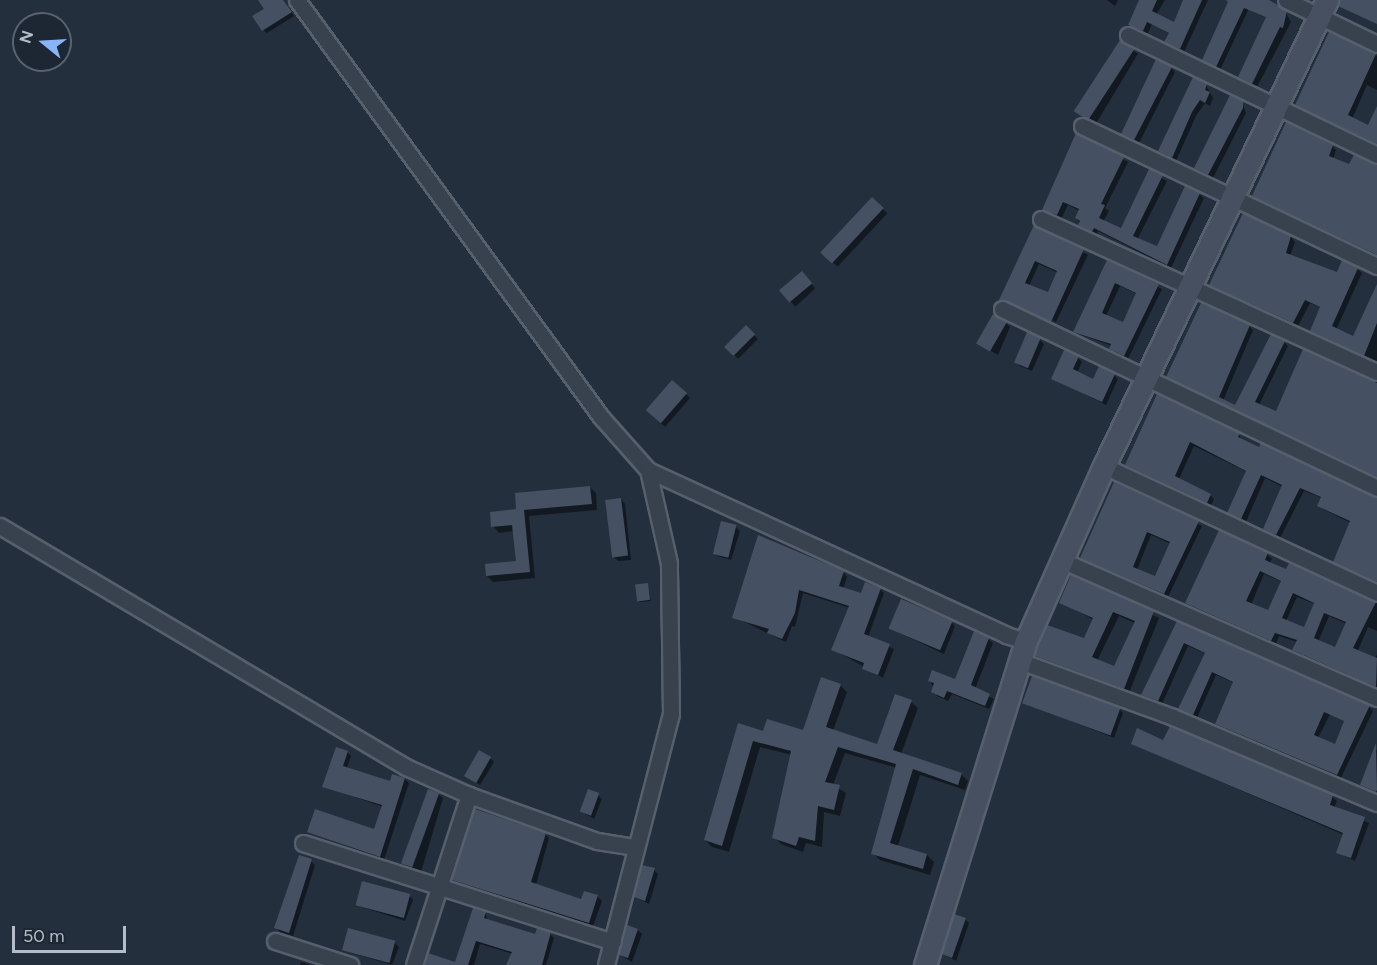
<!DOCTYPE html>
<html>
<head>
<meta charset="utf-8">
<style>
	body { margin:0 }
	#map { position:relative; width:1377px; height:965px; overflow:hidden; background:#242f3e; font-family:Figtree,sans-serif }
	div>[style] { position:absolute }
	.shadow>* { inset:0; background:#0007; transform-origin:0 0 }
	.building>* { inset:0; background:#455162; transform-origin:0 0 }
	.roads { filter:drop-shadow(2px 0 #565f6c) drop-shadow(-2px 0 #565f6c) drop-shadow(0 2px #565f6c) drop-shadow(0 -2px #565f6c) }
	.street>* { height:15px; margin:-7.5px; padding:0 7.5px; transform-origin:7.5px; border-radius:7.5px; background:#38414e }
	.secondary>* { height:21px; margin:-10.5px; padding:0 10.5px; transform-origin:10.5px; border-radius:10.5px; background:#465061 }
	span { translate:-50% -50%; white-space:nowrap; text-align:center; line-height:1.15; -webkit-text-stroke:4.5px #1d2633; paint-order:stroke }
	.north { position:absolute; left:12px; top:12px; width:60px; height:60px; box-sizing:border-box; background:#1d2633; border:2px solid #59626f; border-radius:50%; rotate:288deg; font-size:16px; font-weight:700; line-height:24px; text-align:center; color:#b4bcc9 }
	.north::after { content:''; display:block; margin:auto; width:21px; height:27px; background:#8ab4f8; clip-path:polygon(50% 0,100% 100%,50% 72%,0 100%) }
	.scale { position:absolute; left:12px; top:926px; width:114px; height:27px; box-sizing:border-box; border:3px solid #b4bcc9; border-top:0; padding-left:8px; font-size:18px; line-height:21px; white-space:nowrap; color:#b4bcc9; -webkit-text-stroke:4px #1d2633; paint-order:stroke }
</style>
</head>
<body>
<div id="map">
	<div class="shadow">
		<i style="clip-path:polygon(283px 0,294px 16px,267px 33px,263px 30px)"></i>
		<i style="clip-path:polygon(1107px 0,1118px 0,1115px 6px)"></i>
		<i style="clip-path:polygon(1141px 0,1165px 0,1156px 15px,1174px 24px,1187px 0,1208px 0,1184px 52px,1166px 41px,1170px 34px,1152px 24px,1147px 35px,1130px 25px)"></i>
		<i style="clip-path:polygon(1231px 0,1253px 0,1220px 70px,1203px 59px)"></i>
		<i style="clip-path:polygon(1286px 13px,1291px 22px,1257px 87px,1244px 81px,1240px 77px)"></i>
		<i style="clip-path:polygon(1330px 34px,1377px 56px,1377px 90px,1367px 85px,1352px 119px,1369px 127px,1377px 110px,1377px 145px,1297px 104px)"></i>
		<i style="left:1120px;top:43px;width:21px;height:81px;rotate:31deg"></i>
		<i style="clip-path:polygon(1171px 68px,1175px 72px,1139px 143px,1127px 138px,1123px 133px)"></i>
		<i style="clip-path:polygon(1206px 85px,1213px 98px,1210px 106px,1205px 103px,1196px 116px,1176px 161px,1164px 155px,1160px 151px)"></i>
		<i style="clip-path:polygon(1242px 102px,1246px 113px,1213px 178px,1200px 172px,1196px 168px)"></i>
		<i style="clip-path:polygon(1077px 135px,1128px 162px,1105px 208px,1109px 211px,1103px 222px,1122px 230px,1150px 171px,1167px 181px,1137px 240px,1158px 248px,1199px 194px,1204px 198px,1171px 268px,1098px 231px,1097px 235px,1084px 229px,1076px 218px,1080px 211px,1068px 205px,1061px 219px,1044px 209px)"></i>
		<i style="clip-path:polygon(1332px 146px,1336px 150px,1333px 159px,1350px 166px,1377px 166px,1375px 255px,1254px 195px)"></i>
		<i style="left:872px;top:199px;width:21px;height:73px;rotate:43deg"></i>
		<i style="clip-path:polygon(evenodd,1035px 227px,1088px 255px,1056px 322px,1001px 300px,1035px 227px,1039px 264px,1058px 273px,1048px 294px,1029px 286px,1039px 264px)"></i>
		<i style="clip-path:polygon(1291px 237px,1295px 242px,1290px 256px,1337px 274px,1357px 269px,1362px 273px,1336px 330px,1354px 338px,1377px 294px,1377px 362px,1316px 335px,1312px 331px,1321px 308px,1310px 303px,1298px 326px,1211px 285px)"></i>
		<i style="clip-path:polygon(evenodd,1108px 262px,1162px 289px,1128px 359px,1115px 353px,1112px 346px,1074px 332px,1108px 262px,1120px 286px,1137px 294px,1124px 324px,1106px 316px,1120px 286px)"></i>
		<i style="left:801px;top:273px;width:21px;height:27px;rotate:47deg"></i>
		<i style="clip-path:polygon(1006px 323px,1010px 327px,998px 355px,980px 345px)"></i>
		<i style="clip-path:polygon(1249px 326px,1253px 330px,1223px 401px,1236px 407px,1284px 342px,1288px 346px,1259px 405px,1277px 413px,1377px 381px,1377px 478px,1168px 376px)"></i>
		<i style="left:746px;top:327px;width:17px;height:28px;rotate:45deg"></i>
		<i style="clip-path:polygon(1040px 340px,1044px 344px,1032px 371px,1020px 366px,1016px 361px)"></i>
		<i style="clip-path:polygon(1078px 358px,1082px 362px,1077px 373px,1094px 381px,1114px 375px,1118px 379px,1106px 405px,1053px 378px)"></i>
		<i style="clip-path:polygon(686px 394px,690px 398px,665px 427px,652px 415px)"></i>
		<i style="clip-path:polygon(1158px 396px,1239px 435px,1242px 441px,1377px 498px,1377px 584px,1334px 561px,1351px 523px,1323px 509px,1319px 505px,1322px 498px,1304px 491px,1280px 538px,1264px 529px,1283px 487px,1265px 478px,1246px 522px,1229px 512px,1247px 472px,1194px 446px,1179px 479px,1210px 495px,1214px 499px,1211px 506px,1131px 469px,1127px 465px)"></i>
		<i style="clip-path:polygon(evenodd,1114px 484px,1202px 526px,1168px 597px,1082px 557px,1114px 484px,1151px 535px,1171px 544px,1156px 578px,1137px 570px,1151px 535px)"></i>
		<i style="clip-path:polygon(590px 487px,596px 493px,597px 510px,529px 516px,535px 578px,493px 582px,487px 576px,517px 562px,514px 531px,499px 533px,493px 526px,518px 510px)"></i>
		<i style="clip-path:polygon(621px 499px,625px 504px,631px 560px,618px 561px,614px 557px)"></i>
		<i style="clip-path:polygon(736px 527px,740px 531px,731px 560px,717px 556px,713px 552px)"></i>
		<i style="clip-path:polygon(evenodd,1220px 532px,1267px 554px,1272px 559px,1269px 564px,1377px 603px,1377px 631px,1368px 627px,1347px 676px,1298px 654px,1294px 650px,1297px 642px,1279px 636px,1276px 644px,1186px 603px,1220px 532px,1264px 574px,1282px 582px,1268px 612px,1251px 605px,1264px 574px,1220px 532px,1297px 597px,1315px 604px,1304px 628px,1286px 621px,1297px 597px,1220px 532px,1329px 616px,1347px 624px,1336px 649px,1318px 642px,1329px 616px)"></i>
		<i style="clip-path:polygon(759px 537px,843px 572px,847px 577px,843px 589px,862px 595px,880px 589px,884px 593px,868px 637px,894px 649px,883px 678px,833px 649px,850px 608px,803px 593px,795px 627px,792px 626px,786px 642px,734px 617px)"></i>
		<i style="clip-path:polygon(evenodd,1072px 577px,1159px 618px,1129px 693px,1036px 656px,1085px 640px,1094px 620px,1061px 602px,1072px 577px,1119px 616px,1135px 623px,1115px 668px,1097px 661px,1119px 616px)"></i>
		<i style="clip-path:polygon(648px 585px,651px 601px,639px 602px,637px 600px)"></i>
		<i style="clip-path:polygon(951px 622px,955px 626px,944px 654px,891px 629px)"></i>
		<i style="clip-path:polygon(1177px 623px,1339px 696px,1318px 738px,1336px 746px,1369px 707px,1373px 711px,1341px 778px,1220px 728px,1216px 724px,1234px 683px,1216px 675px,1197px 718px,1184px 712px,1180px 708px,1206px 654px,1188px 646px,1162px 704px,1147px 699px,1143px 695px)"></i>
		<i style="clip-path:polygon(988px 639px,993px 643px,975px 689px,994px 699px,989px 709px,952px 694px,948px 701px,937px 696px,930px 680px,956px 681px)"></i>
		<i style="clip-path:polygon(1377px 654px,1377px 689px,1365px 681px)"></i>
		<i style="clip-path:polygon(840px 685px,847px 692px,833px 731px,878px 746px,911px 702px,918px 708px,901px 754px,961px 774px,968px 781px,965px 790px,920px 775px,898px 846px,927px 855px,934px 862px,930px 875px,880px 860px,873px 853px,897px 768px,845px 753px,833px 785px,846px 793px,840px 816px,824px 812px,822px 847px,806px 843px,803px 852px,781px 844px,774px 837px,792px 755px,760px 747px,729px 852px,712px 847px,705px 840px,739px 725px,764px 733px,804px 732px)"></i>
		<i style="clip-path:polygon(1024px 702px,1119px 709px,1123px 713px,1114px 738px)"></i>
		<i style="clip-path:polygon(1164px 742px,1332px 796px,1337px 801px,1334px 808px,1369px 823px,1355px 861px,1338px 852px,1344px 835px,1133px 744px)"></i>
		<i style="clip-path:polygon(1377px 749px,1377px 794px,1361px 785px)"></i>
		<i style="clip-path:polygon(347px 752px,351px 756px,347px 768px,391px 783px,405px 779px,409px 783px,384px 860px,309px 831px,375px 831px,383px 807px,324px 786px)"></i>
		<i style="clip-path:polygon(490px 758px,494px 762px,480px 785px,469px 778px)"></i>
		<i style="clip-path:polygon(438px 794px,443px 798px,421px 872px,406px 865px)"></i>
		<i style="clip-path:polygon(598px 795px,602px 799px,594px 819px,581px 811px)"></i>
		<i style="clip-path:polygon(545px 834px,549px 838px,536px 885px,582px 901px,585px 893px,598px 897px,602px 901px,593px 926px,453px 880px)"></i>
		<i style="clip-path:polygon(311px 861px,315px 865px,293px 936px,280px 932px,276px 928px)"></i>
		<i style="clip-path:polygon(654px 870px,658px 874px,649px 904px,635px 897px)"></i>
		<i style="clip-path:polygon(409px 895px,413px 900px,405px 921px,356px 905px)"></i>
		<i style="clip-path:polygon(485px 913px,488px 920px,536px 936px,550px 934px,554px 938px,546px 965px,508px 965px,513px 954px,480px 944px,474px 965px,426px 965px,456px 963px)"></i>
		<i style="clip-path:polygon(965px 919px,969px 923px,956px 961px,943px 954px)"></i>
		<i style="clip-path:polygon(638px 930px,642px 934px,632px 962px,620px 955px)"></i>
		<i style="clip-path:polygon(394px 942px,399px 947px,392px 965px,342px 950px)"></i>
		<i style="clip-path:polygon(301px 962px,311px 965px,300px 965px)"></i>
	</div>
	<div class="building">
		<i style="clip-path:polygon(258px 0,283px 0,292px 12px,262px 31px,252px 16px,264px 9px)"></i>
		<i style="clip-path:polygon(1139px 0,1157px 0,1152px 11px,1174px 22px,1183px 0,1202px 0,1180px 49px,1164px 42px,1169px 33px,1147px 22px,1143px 31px,1128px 25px)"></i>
		<i style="clip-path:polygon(1226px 0,1269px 0,1287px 11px,1283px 28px,1280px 27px,1252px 84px,1238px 77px,1266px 17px,1244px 8px,1216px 67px,1202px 60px,1228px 2px)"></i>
		<i style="clip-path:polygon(1340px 0,1377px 0,1377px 24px,1338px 6px)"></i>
		<i style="clip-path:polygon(1329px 32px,1376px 54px,1348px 115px,1368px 125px,1377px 106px,1377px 144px,1295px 105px)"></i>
		<i style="left:1120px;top:40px;width:17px;height:85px;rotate:33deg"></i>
		<i style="clip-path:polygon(1156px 59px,1172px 67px,1134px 140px,1121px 134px)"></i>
		<i style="clip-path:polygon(1193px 77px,1207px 84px,1205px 90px,1210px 92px,1205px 103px,1200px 100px,1192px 112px,1172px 158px,1158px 151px)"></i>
		<i style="clip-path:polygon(1230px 95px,1243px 101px,1243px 108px,1208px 175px,1194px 168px)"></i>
		<i style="clip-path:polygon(1286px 122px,1333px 145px,1329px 156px,1349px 164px,1354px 155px,1377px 165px,1377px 255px,1252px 196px)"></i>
		<i style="clip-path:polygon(1076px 133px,1124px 157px,1101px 204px,1105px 205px,1099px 218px,1121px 228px,1149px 169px,1163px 175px,1133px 236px,1157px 246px,1185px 186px,1200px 193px,1167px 265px,1094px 228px,1092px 232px,1078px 225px,1080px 221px,1075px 218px,1079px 209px,1063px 202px,1057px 215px,1042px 210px)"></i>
		<i style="left:872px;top:197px;width:16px;height:76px;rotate:43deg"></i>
		<i style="clip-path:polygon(1243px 213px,1291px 236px,1286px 253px,1337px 272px,1342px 260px,1358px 268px,1332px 326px,1353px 336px,1377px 284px,1377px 323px,1364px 356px,1310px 331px,1320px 307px,1305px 300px,1293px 323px,1209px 285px)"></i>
		<i style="clip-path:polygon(evenodd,1034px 225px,1084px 249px,1051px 322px,999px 300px,1034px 225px,1035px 261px,1057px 271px,1048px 292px,1025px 283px,1035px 261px)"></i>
		<i style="clip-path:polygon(evenodd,1107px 260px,1159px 284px,1124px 356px,1109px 349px,1111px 344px,1073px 332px,1107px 260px,1115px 283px,1136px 293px,1123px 322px,1102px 313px,1115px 283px)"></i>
		<i style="left:802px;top:271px;width:16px;height:30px;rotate:50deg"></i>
		<i style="clip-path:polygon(1201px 303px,1250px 325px,1219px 397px,1235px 405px,1271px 334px,1285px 341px,1255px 402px,1276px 411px,1303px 349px,1377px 383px,1377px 477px,1166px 377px)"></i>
		<i style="left:993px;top:314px;width:16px;height:34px;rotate:30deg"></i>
		<i style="left:746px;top:325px;width:13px;height:31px;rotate:45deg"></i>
		<i style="left:1027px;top:332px;width:15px;height:33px;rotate:23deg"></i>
		<i style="clip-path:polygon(1064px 350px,1079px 356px,1073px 369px,1093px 379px,1099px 366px,1115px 374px,1102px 402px,1051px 379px)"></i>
		<i style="left:672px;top:380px;width:20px;height:40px;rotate:41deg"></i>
		<i style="clip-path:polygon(1157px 394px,1240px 433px,1238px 437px,1259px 447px,1261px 443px,1377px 498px,1377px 582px,1333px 562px,1350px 521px,1317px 506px,1321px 497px,1300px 488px,1276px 535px,1263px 529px,1282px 485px,1261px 475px,1241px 519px,1227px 513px,1246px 471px,1190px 442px,1175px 476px,1211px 494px,1207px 503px,1125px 465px)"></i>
		<i style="clip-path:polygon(evenodd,1114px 482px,1199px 521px,1164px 594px,1080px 558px,1114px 482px,1147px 532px,1170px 542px,1155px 576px,1133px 567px,1147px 532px)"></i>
		<i style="clip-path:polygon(590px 486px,592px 504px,524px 510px,530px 572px,486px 576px,485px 564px,516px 561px,512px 525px,491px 527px,490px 512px,516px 509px,515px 493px)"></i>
		<i style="left:621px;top:498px;width:58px;height:16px;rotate:83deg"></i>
		<i style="left:721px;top:521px;width:16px;height:34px;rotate:14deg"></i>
		<i style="clip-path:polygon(evenodd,1219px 530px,1268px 553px,1265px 560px,1286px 569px,1289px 563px,1376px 602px,1353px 648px,1377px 658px,1376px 687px,1292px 650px,1297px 640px,1275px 633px,1271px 641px,1185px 603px,1219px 530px,1260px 571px,1281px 581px,1268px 610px,1246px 601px,1260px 571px,1219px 530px,1293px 593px,1314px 603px,1304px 627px,1282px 618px,1293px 593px,1219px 530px,1324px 613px,1346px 622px,1335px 647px,1314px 638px,1324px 613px)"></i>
		<i style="clip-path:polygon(758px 535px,844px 571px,839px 586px,861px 593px,865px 582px,881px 588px,864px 634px,890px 644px,878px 675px,862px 669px,864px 663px,831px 650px,849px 606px,799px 590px,795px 613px,782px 639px,767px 633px,769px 629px,732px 618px)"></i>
		<i style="clip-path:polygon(evenodd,1071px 575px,1154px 611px,1124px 689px,1035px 656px,1047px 625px,1084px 638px,1093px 618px,1059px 603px,1071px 575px,1113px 612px,1135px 621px,1114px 666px,1092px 657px,1113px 612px)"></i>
		<i style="left:648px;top:583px;width:17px;height:13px;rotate:83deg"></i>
		<i style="left:901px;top:599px;width:56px;height:32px;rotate:23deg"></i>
		<i style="clip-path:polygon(evenodd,1177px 621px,1370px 705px,1337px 775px,1215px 724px,1233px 682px,1212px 672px,1193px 715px,1178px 709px,1205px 653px,1184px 643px,1158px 701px,1141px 695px,1177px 621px,1324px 712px,1344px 721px,1335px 744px,1314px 735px,1324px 712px)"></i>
		<i style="clip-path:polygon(974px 631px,989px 638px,971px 685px,990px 694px,985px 706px,947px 691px,944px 698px,931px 692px,934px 683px,928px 681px,932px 670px,955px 679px)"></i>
		<i style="left:1032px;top:676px;width:94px;height:29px;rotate:20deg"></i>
		<i style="clip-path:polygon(821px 677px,841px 684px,826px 727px,877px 744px,895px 694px,912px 700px,893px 750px,962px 773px,958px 785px,913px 769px,890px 843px,927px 854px,923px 869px,871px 854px,896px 764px,838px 747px,825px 782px,840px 785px,834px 810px,818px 806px,815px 841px,799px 837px,796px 846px,772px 838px,791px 751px,753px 741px,722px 846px,704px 840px,738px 723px,763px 731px,767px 719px,803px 730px)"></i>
		<i style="clip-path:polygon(1170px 726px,1333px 795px,1330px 805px,1365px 817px,1351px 858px,1336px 853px,1343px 833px,1131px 744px,1137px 728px,1163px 740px)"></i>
		<i style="clip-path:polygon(1376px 743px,1377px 790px,1376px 792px,1360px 785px)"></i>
		<i style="clip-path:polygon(336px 747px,348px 751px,343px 766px,390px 781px,392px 774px,405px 778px,380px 857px,307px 832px,315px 809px,374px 829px,382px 805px,322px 787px)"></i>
		<i style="left:479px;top:750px;width:14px;height:30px;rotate:30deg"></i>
		<i style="left:428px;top:789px;width:12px;height:79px;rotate:20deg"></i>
		<i style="left:588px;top:789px;width:12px;height:24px;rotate:20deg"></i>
		<i style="clip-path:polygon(475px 809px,546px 833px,531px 882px,581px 899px,584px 891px,598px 895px,589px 923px,452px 880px)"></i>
		<i style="clip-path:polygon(299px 855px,312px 859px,289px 933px,274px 928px)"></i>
		<i style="clip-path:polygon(642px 865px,655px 868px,645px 901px,634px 897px)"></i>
		<i style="left:362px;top:881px;width:50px;height:25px;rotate:15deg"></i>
		<i style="clip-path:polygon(473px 908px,486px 912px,484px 918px,535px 934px,537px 928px,551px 932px,542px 965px,506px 965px,512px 952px,476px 941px,468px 965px,424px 965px,428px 953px,455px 962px)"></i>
		<i style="clip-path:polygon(954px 914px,966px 918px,952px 958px,942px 954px)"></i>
		<i style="clip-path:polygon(627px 925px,638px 929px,628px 958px,619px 955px)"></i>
		<i style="left:348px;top:928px;width:49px;height:23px;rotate:15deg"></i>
	</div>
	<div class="roads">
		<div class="street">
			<i style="left:297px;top:0;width:516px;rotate:53.91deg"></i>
			<i style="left:601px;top:417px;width:71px;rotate:48.4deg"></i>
			<i style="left:648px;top:470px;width:394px;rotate:24.7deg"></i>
			<i style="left:1006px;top:635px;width:21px;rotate:17deg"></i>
			<i style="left:1286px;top:0;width:101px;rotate:25.8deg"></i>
			<i style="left:1128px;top:35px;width:276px;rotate:25.7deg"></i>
			<i style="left:1082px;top:126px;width:327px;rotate:25.4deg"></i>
			<i style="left:1041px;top:219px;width:369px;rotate:24.5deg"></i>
			<i style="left:1002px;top:309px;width:416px;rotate:25.5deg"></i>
			<i style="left:1104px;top:466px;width:301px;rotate:24.9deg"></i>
			<i style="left:0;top:526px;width:472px;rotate:30.7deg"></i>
			<i style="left:406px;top:767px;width:69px;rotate:24deg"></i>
			<i style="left:469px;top:795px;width:136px;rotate:19.8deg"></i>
			<i style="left:597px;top:841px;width:39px;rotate:9deg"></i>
			<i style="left:1061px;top:560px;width:345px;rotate:23.6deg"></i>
			<i style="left:1020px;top:661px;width:163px;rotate:20.1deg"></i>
			<i style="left:1173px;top:717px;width:221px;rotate:22.9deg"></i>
			<i style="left:303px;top:843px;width:325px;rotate:17.7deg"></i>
			<i style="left:275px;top:941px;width:79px;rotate:17.7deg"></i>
			<i style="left:414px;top:965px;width:179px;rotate:-72.1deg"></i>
			<i style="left:606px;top:965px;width:259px;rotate:-75.5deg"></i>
			<i style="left:671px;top:714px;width:151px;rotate:-90.8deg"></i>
			<i style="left:669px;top:563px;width:95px;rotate:-102.7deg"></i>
		</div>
		<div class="secondary">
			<i style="left:925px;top:965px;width:339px;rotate:-72.7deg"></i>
			<i style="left:1026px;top:641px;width:192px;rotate:-66deg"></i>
			<i style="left:1104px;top:466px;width:517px;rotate:-64.43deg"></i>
		</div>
	</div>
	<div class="north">N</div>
	<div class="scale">50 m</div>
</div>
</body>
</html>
